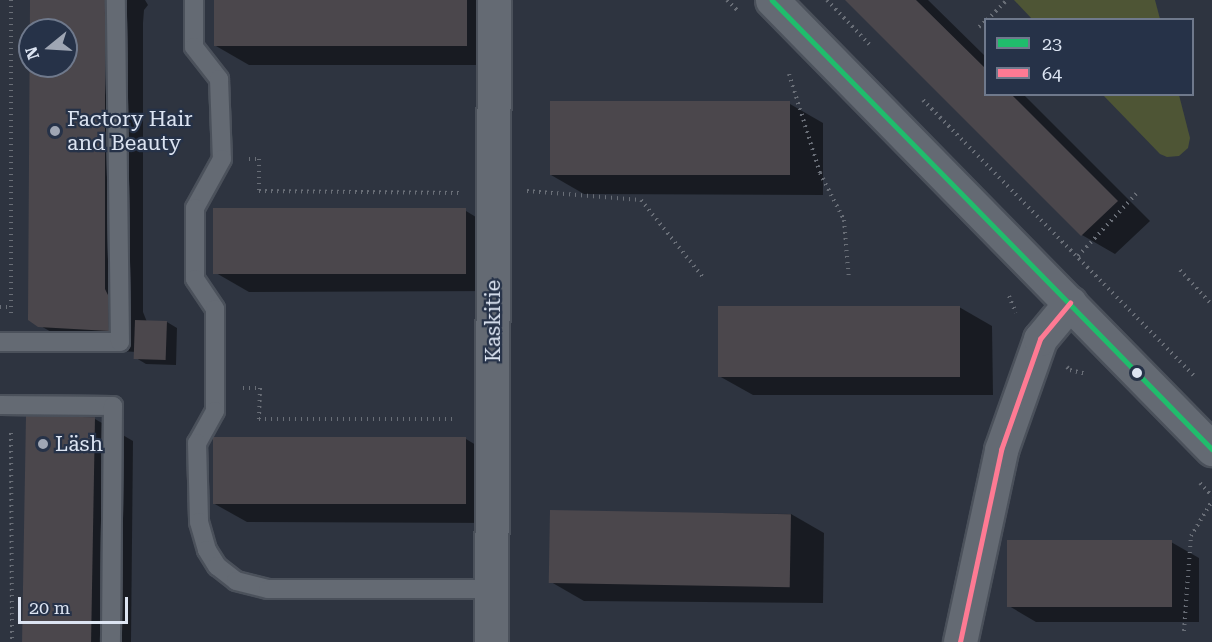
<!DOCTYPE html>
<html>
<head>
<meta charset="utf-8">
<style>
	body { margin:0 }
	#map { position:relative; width:1212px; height:642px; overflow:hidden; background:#2e3440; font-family:"Roboto Serif",serif }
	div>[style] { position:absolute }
	.green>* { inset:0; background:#4e5535 }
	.shadow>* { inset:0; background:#0007 }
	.building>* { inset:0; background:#4b474c; transform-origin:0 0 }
	.path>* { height:4px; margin-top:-2px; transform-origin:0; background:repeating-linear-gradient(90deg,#696e77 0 1.5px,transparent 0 6px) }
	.roads { filter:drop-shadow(2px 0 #4b515b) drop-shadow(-2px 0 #4b515b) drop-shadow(0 2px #4b515b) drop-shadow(0 -2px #4b515b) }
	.service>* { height:18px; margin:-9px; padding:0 9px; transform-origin:9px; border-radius:9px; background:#646a73 }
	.minor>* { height:33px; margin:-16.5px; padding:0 16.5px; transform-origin:16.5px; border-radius:16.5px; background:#646a73 }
	.tertiary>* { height:33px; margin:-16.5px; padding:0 16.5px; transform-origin:16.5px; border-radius:16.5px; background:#646a73 }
	.bus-1>* { height:4.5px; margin:-2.25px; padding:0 2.25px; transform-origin:2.25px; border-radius:2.25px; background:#20bc6c }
	.bus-2>* { height:4.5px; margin:-2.25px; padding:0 2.25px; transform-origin:2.25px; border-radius:2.25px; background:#fe7a93 }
	.dots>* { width:16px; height:16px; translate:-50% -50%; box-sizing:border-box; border:3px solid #263248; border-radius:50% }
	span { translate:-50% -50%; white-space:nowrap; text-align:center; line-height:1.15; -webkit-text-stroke:4.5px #263248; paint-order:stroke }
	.poi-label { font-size:21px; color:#dce4f2 }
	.left { translate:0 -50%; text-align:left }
	.street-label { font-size:21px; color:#dce4f2 }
	.legend { position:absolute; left:984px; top:18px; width:210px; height:78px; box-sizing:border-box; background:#263248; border:2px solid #6f798c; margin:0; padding:8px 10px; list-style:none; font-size:18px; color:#dce4f2 }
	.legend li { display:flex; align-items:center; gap:12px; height:30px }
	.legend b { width:30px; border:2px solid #6f798c }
	.north { position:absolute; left:18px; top:18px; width:60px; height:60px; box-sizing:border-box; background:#263248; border:2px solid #6f798c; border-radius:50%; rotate:252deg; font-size:16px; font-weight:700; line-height:24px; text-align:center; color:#dce4f2 }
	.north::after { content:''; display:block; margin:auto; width:21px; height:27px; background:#9fa6b4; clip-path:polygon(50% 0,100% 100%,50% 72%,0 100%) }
	.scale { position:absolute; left:18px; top:597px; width:110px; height:27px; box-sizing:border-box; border:3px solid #dce4f2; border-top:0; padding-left:8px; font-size:18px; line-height:21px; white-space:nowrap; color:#dce4f2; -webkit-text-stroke:4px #263248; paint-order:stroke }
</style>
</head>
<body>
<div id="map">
	<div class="green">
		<i style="clip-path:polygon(1014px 0,1155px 0,1160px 19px,1032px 19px)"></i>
		<i style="clip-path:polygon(1103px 95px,1179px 95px,1190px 138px,1188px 148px,1179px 156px,1167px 157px,1160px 154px)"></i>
	</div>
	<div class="shadow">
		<i style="clip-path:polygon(31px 0,145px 0,148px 5px,144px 10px,143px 23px,143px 312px,147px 322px,167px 322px,177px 328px,176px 365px,146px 364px,136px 358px,136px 352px,79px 348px,39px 325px,31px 66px,66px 66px,66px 30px,31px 30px)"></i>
		<i style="clip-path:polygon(216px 0,500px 0,500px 65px,249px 65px,216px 46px)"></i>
		<i style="clip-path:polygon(847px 0,928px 0,986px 57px,986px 94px,1023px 94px,1150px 221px,1115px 254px,1082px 235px)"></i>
		<i style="clip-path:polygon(790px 104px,823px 123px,823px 195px,584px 194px,551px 175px)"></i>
		<i style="clip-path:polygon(466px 211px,499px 231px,499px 291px,249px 292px,216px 273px)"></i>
		<i style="clip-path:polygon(959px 307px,992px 326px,993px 395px,753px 395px,719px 376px)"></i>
		<i style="clip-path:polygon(95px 419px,133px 441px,131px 642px,25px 642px)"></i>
		<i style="clip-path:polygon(466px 439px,499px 459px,498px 523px,247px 522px,213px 503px)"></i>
		<i style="clip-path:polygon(552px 512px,791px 514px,824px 533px,823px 603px,584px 601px,551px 582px)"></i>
		<i style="clip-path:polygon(1171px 542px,1199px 558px,1199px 622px,1036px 622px,1009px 606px)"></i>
	</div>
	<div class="building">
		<i style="clip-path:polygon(evenodd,30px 0,105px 0,105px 289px,108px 295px,109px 331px,38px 327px,28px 320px,30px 0,30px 30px,66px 30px,66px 66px,30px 66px,30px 30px)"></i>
		<i style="left:214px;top:0;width:253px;height:46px"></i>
		<i style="clip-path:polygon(845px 0,916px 0,986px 69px,986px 94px,1011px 94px,1118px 201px,1081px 236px)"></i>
		<i style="left:550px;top:101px;width:240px;height:74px"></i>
		<i style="left:213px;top:208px;width:253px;height:66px"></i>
		<i style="left:718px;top:306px;width:242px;height:71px"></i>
		<i style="left:135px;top:320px;width:32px;height:39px;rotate:2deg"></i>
		<i style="left:26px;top:416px;width:69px;height:226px;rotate:1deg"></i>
		<i style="left:213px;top:437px;width:253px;height:67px"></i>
		<i style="left:550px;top:510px;width:241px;height:73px;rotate:1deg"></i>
		<i style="left:1007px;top:540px;width:165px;height:67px"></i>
	</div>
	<div class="path">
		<i style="left:11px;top:0;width:314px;rotate:90deg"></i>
		<i style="left:727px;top:0;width:14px;rotate:45deg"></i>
		<i style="left:827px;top:0;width:62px;rotate:46.3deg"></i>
		<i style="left:987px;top:20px;width:28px;rotate:-45deg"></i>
		<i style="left:979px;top:27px;width:9px;rotate:-41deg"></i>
		<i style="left:789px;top:74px;width:104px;rotate:72.6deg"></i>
		<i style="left:820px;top:173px;width:53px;rotate:62.9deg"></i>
		<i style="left:844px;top:220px;width:60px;rotate:85.2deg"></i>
		<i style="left:923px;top:100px;width:388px;rotate:45.5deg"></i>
		<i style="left:249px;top:159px;width:10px"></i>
		<i style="left:259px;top:159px;width:32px;rotate:90deg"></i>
		<i style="left:259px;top:191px;width:200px;rotate:0.6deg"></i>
		<i style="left:527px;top:191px;width:114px;rotate:4.5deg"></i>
		<i style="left:641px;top:200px;width:99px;rotate:51.2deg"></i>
		<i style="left:1078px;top:256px;width:86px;rotate:-46.9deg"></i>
		<i style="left:1180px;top:270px;width:47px;rotate:47.6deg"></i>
		<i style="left:1009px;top:296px;width:18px;rotate:68deg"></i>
		<i style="left:0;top:307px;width:11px"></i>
		<i style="left:1067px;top:367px;width:4px;rotate:45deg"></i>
		<i style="left:1070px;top:370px;width:17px;rotate:13deg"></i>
		<i style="left:243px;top:388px;width:17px"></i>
		<i style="left:260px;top:388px;width:31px;rotate:92deg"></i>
		<i style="left:259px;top:419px;width:198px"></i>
		<i style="left:11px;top:433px;width:209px;rotate:89.7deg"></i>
		<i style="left:1200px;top:483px;width:18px;rotate:47deg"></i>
		<i style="left:1184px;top:631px;width:95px;rotate:-85.8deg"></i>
		<i style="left:1191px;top:536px;width:41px;rotate:-59deg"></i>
	</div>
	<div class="roads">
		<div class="service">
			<i style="left:194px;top:0;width:47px;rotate:90deg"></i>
			<i style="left:194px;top:47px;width:41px;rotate:52deg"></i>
			<i style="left:219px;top:79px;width:80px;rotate:87.9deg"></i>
			<i style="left:222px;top:159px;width:56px;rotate:118.9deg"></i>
			<i style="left:195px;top:208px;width:71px;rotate:90deg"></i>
			<i style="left:195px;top:279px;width:36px;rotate:56deg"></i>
			<i style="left:215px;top:309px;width:102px;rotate:90deg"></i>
			<i style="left:215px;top:411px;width:37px;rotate:119deg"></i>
			<i style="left:197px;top:443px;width:79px;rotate:88.5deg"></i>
			<i style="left:199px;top:522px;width:29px;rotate:74deg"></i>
			<i style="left:207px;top:550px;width:19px;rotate:58deg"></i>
			<i style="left:217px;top:566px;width:24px;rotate:38deg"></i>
			<i style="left:236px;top:581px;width:33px;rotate:14deg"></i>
			<i style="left:268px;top:589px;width:223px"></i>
			<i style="left:0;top:342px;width:120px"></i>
			<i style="left:120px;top:342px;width:342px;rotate:-90.7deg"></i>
			<i style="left:0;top:405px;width:113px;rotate:0.5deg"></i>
			<i style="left:113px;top:406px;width:236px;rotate:90.5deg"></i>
		</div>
		<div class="minor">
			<i style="left:491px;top:642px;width:642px;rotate:-89.73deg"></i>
			<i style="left:960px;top:642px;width:196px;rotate:-77.9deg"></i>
			<i style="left:1001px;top:450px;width:118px;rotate:-70.6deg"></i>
			<i style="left:1040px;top:339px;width:47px;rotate:-50.2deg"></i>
		</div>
		<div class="tertiary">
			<i style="left:772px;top:0;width:629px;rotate:45.58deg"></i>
		</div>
	</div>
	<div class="bus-1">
		<i style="left:772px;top:0;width:629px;rotate:45.58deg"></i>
	</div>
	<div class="bus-2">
		<i style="left:960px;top:642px;width:196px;rotate:-77.9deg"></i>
		<i style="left:1001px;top:450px;width:118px;rotate:-70.6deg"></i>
		<i style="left:1040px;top:339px;width:47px;rotate:-50.2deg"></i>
	</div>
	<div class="dots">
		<i style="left:55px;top:131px;background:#9fa6b4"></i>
		<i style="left:1137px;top:373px;background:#dce4f2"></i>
		<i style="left:43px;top:444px;background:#9fa6b4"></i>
	</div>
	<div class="poi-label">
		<span class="left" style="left:67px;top:131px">Factory Hair<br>and Beauty</span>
		<span class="left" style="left:55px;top:444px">Läsh</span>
	</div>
	<div class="street-label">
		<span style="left:493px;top:321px;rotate:-90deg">Kaskitie</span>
	</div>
	<ul class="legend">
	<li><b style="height:8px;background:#20bc6c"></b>23</li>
	<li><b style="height:8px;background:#fe7a93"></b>64</li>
	</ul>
	<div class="north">N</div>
	<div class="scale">20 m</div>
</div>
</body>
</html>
